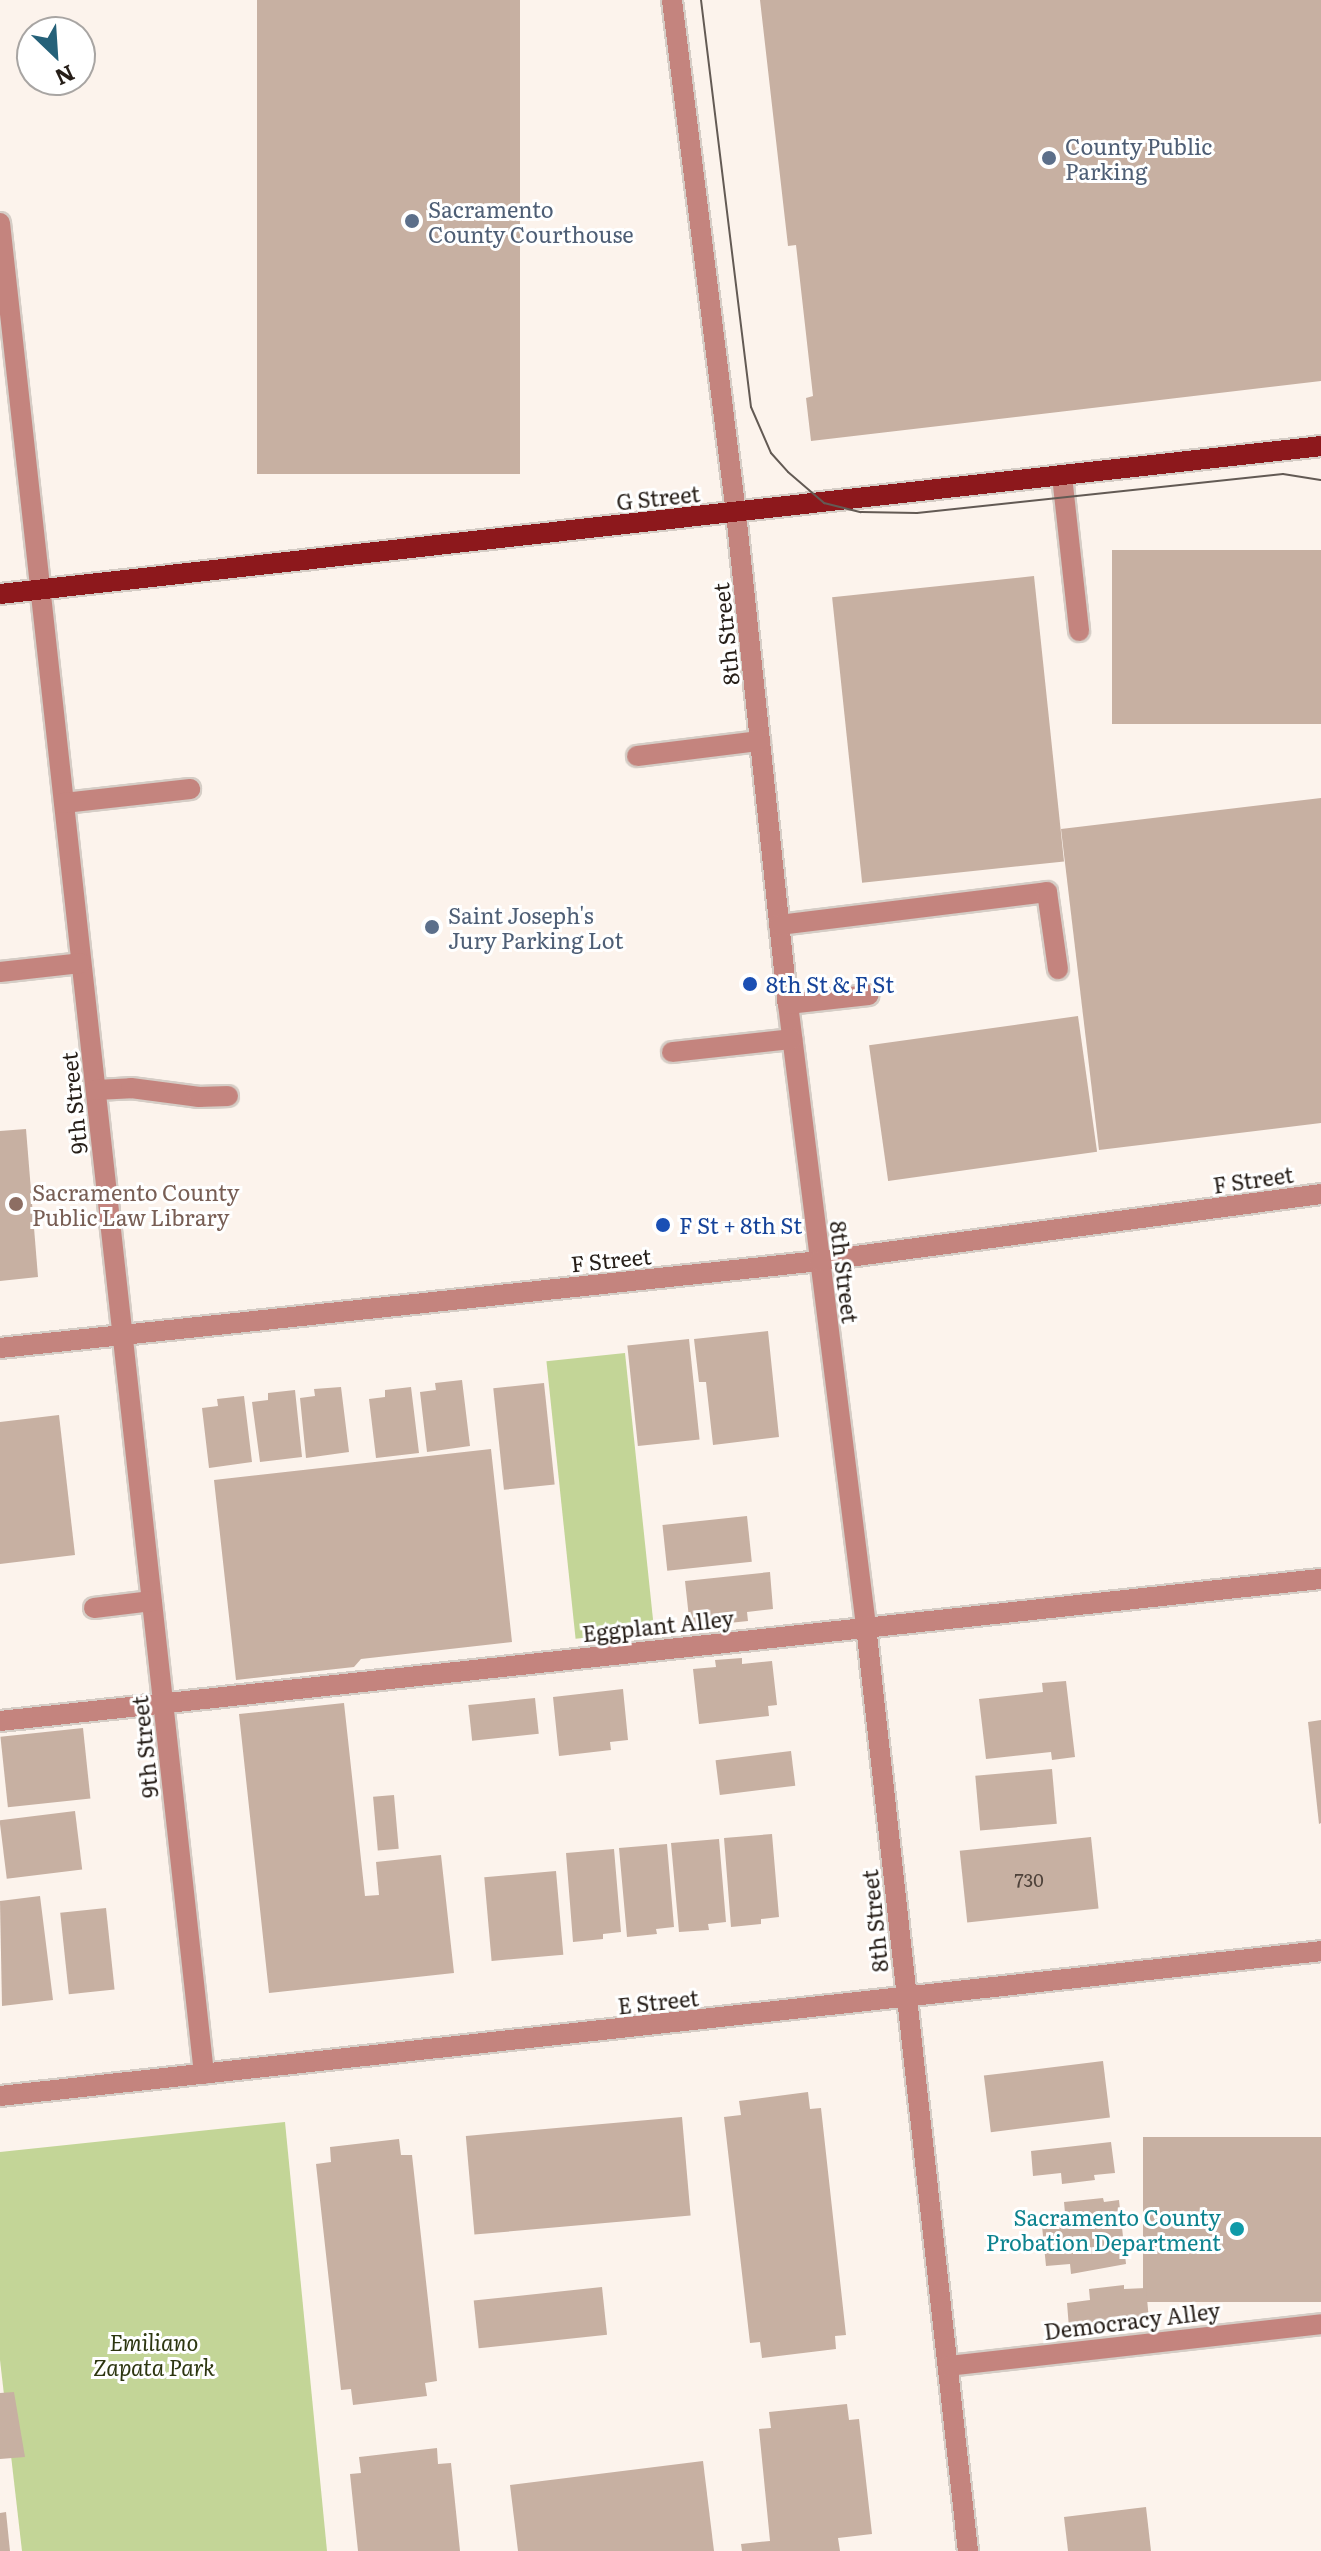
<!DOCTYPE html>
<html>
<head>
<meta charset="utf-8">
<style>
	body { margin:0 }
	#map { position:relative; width:1321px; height:2551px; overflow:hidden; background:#fcf3ec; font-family:Literata,serif }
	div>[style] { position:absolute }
	.green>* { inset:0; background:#c3d597; transform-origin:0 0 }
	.building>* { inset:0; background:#c7b0a2; transform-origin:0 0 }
	.roads { filter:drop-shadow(2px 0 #d5cdc6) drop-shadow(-2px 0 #d5cdc6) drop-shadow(0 2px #d5cdc6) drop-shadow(0 -2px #d5cdc6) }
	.minor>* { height:20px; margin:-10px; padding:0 10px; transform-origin:10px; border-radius:10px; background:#c4847e }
	.major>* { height:20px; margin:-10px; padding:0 10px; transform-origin:10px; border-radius:10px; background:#8d181c }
	.tram>* { height:2px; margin:-1px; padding:0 1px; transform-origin:1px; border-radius:1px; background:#635a54 }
	.dots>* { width:22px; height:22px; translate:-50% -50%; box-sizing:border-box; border:4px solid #fff; border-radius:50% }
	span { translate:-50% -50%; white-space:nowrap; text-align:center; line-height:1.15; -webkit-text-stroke:6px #fff; paint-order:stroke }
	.number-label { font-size:18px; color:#4e423a }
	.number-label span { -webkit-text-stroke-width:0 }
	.service-label { font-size:22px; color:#4e5e75 }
	.left { translate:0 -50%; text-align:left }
	.street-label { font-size:22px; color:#261e18 }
	.transit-label { font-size:22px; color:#164399 }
	.education-label { font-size:22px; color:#785e54 }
	.culture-label { font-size:22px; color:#0d838f }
	.right { translate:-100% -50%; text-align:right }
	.park-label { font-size:22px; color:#2d3610; font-style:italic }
	.north { position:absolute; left:16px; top:16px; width:80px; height:80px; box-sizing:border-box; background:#fff; border:2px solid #a8a5a3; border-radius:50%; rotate:155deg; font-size:22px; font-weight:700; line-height:32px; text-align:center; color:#261e18 }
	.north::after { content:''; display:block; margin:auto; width:28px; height:36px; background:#256179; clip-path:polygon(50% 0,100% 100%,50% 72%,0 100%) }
</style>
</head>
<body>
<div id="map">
	<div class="green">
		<i style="left:625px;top:1353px;width:279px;height:79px;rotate:84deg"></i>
		<i style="clip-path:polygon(285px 2122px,327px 2551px,22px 2551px,0 2360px,0 2152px)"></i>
	</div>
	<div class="building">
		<i style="left:257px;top:0;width:263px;height:474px"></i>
		<i style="clip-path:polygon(760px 0,1321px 0,1321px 381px,811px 441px,806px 398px,813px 396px,796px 245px,788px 246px)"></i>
		<i style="left:1321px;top:550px;width:174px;height:209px;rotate:90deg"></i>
		<i style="left:1034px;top:576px;width:287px;height:203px;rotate:84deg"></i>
		<i style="clip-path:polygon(1321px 798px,1321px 1123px,1099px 1150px,1061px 829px)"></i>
		<i style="left:1078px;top:1016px;width:137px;height:211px;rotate:82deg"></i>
		<i style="clip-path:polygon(26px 1129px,38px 1277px,0 1281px,0 1131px)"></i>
		<i style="clip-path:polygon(768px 1331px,779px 1437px,713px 1445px,706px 1382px,699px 1382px,694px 1339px)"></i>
		<i style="left:689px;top:1339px;width:101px;height:62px;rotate:84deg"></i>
		<i style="clip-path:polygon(462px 1380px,470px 1446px,427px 1452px,420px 1392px,436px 1390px,435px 1383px)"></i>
		<i style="left:544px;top:1383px;width:102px;height:51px;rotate:84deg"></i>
		<i style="clip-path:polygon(341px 1387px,349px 1452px,306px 1458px,300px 1398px,315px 1396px,314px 1389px)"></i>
		<i style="clip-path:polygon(411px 1387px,419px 1453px,376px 1458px,369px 1399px,385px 1397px,385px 1390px)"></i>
		<i style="clip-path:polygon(295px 1390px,302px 1457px,260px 1462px,252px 1402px,268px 1400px,268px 1393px)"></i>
		<i style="clip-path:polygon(244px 1396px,252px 1462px,209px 1468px,202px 1408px,218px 1406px,217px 1399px)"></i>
		<i style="clip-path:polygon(59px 1415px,75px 1555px,0 1564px,0 1422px)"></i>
		<i style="clip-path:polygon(491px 1449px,512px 1642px,361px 1659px,354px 1667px,236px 1680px,214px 1480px)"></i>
		<i style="left:747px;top:1516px;width:46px;height:85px;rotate:84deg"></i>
		<i style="clip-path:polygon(770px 1572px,773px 1609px,747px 1612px,748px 1621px,690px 1627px,685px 1581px)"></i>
		<i style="clip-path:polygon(742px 1658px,742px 1664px,772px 1661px,777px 1705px,768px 1706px,769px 1716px,699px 1724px,693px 1669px,716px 1667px,715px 1660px)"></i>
		<i style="clip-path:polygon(1066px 1681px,1075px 1757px,1052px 1760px,1051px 1752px,986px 1759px,979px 1699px,1043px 1692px,1042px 1683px)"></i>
		<i style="clip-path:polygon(623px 1689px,628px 1740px,610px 1742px,611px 1750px,559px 1756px,553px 1697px)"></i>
		<i style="left:535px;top:1698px;width:36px;height:67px;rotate:84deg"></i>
		<i style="clip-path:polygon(344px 1703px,365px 1896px,379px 1895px,376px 1862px,441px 1855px,454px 1973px,269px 1993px,239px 1714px)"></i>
		<i style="clip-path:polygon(1321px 1720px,1321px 1823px,1319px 1824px,1308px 1722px)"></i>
		<i style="left:83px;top:1728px;width:71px;height:83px;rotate:84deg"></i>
		<i style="left:791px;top:1751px;width:35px;height:76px;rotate:83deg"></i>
		<i style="left:1052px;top:1769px;width:55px;height:77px;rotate:85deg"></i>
		<i style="left:394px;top:1795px;width:54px;height:21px;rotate:85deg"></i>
		<i style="left:75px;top:1811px;width:59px;height:76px;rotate:83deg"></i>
		<i style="clip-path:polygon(772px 1834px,779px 1917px,761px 1919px,761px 1924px,731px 1927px,724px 1838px)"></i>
		<i style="left:1091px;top:1837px;width:72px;height:132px;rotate:84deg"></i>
		<i style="clip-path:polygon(719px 1839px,726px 1922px,708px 1924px,709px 1930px,679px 1932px,671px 1843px)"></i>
		<i style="clip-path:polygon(667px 1844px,674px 1927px,656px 1929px,657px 1934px,627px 1937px,619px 1848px)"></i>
		<i style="clip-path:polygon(614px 1849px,621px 1932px,603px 1934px,603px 1939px,573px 1942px,566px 1853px)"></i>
		<i style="left:556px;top:1871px;width:84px;height:72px;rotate:85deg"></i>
		<i style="clip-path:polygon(40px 1896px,53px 2000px,2px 2006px,0 1901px)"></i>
		<i style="left:106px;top:1908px;width:82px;height:46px;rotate:84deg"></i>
		<i style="left:1103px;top:2061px;width:57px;height:120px;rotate:83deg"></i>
		<i style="clip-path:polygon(808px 2092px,810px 2109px,821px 2108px,846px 2335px,835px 2336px,836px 2349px,762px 2358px,760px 2342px,750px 2343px,724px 2117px,741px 2115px,739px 2101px)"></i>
		<i style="left:682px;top:2117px;width:99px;height:217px;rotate:85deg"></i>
		<i style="left:1321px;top:2137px;width:165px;height:178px;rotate:90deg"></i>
		<i style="clip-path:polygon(399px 2139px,401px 2155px,412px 2155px,437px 2381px,425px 2383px,427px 2396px,353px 2405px,351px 2389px,341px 2390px,316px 2164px,331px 2162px,330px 2147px)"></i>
		<i style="clip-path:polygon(1111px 2142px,1115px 2173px,1094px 2175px,1095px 2180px,1062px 2184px,1061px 2173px,1033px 2176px,1031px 2151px)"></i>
		<i style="clip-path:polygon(1103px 2198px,1104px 2202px,1119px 2200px,1126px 2264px,1071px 2274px,1070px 2264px,1046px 2266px,1041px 2216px,1065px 2213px,1064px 2202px)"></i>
		<i style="clip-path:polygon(1124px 2285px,1124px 2289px,1146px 2288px,1149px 2320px,1069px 2328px,1067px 2303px,1090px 2300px,1089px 2289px)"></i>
		<i style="left:602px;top:2287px;width:48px;height:129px;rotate:84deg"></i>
		<i style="clip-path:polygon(14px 2392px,25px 2457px,0 2459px,0 2393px)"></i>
		<i style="clip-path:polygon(847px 2404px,849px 2420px,859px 2419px,872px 2534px,838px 2538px,840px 2551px,742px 2551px,741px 2544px,770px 2541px,759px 2429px,771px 2428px,769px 2412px)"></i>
		<i style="clip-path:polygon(437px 2448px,438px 2464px,451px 2463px,460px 2551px,358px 2551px,350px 2474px,361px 2473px,359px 2457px)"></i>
		<i style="clip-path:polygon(703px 2461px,714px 2551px,518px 2551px,510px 2485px)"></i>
		<i style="clip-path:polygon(1146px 2507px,1151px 2551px,1068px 2551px,1064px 2517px)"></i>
		<i style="clip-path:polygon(6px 2512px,10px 2551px,0 2551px,0 2513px)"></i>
	</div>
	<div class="roads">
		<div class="minor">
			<i style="left:672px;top:0;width:517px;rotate:82.89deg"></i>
			<i style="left:736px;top:513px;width:494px;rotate:84deg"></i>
			<i style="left:788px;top:1004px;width:627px;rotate:82.85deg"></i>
			<i style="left:866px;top:1626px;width:931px;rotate:83.71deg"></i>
			<i style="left:0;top:223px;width:1862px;rotate:83.71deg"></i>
			<i style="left:1062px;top:476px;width:156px;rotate:83.7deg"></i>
			<i style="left:637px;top:756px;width:124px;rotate:-7deg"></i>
			<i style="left:64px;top:803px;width:127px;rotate:-6.3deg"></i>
			<i style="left:779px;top:925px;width:270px;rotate:-7deg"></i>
			<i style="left:1047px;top:892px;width:78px;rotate:81.9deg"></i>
			<i style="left:0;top:972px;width:81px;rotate:-6.3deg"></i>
			<i style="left:788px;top:1004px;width:81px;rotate:-6.4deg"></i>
			<i style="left:672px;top:1052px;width:121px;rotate:-6.2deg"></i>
			<i style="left:96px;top:1090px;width:35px;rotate:-3deg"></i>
			<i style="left:131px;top:1088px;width:69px;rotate:7.5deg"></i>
			<i style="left:199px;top:1097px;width:29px;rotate:-2deg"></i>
			<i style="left:0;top:1348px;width:824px;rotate:-6.06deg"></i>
			<i style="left:819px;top:1261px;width:506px;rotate:-7.6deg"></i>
			<i style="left:94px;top:1608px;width:58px;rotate:-6.9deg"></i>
			<i style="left:0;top:1721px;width:1329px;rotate:-6.14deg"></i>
			<i style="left:0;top:2096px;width:1329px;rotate:-6.26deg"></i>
			<i style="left:948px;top:2366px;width:375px;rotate:-6.4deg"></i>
		</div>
		<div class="major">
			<i style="left:0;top:594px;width:1329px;rotate:-6.39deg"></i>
		</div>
	</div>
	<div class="tram">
		<i style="left:701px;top:0;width:410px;rotate:83deg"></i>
		<i style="left:751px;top:407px;width:50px;rotate:66.5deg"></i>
		<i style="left:771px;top:453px;width:25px;rotate:48deg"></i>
		<i style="left:788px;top:472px;width:48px;rotate:40.7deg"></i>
		<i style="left:824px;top:503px;width:38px;rotate:14deg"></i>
		<i style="left:861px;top:512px;width:56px;rotate:1deg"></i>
		<i style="left:917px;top:513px;width:368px;rotate:-6.1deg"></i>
		<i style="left:1283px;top:474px;width:38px;rotate:9deg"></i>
	</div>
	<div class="dots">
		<i style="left:1049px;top:158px;background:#5c6f8a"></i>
		<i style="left:412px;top:221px;background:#5c6f8a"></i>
		<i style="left:432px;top:927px;background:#5c6f8a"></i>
		<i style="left:750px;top:984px;background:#1a4fb4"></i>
		<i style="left:16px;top:1204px;background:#8d6e63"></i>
		<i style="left:663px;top:1225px;background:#1a4fb4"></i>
		<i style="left:1237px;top:2229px;background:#0f9aa8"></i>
	</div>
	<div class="number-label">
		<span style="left:1029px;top:1880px">730</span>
	</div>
	<div class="service-label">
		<span class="left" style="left:1065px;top:158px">County Public<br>Parking</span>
		<span class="left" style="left:428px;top:221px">Sacramento<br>County Courthouse</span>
		<span class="left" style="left:448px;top:927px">Saint Joseph's<br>Jury Parking Lot</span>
	</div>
	<div class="street-label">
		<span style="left:658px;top:497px;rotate:-6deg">G Street</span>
		<span style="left:725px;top:634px;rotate:-96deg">8th Street</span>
		<span style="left:73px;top:1103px;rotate:-96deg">9th Street</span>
		<span style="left:1253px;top:1179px;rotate:-8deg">F Street</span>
		<span style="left:611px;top:1259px;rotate:-6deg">F Street</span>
		<span style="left:845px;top:1272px;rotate:83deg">8th Street</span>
		<span style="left:658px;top:1625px;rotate:-6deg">Eggplant Alley</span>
		<span style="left:144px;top:1747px;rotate:-96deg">9th Street</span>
		<span style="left:874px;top:1921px;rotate:-96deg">8th Street</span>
		<span style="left:658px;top:2001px;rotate:-6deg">E Street</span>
		<span style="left:1132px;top:2320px;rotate:-7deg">Democracy Alley</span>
	</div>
	<div class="transit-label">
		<span class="left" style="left:766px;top:984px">8th St &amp; F St</span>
		<span class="left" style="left:679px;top:1225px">F St + 8th St</span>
	</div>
	<div class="education-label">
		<span class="left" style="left:32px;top:1204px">Sacramento County<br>Public Law Library</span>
	</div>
	<div class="culture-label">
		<span class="right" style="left:1221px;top:2229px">Sacramento County<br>Probation Department</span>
	</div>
	<div class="park-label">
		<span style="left:154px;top:2354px">Emiliano<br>Zapata Park</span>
	</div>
	<div class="north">N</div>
</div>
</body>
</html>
